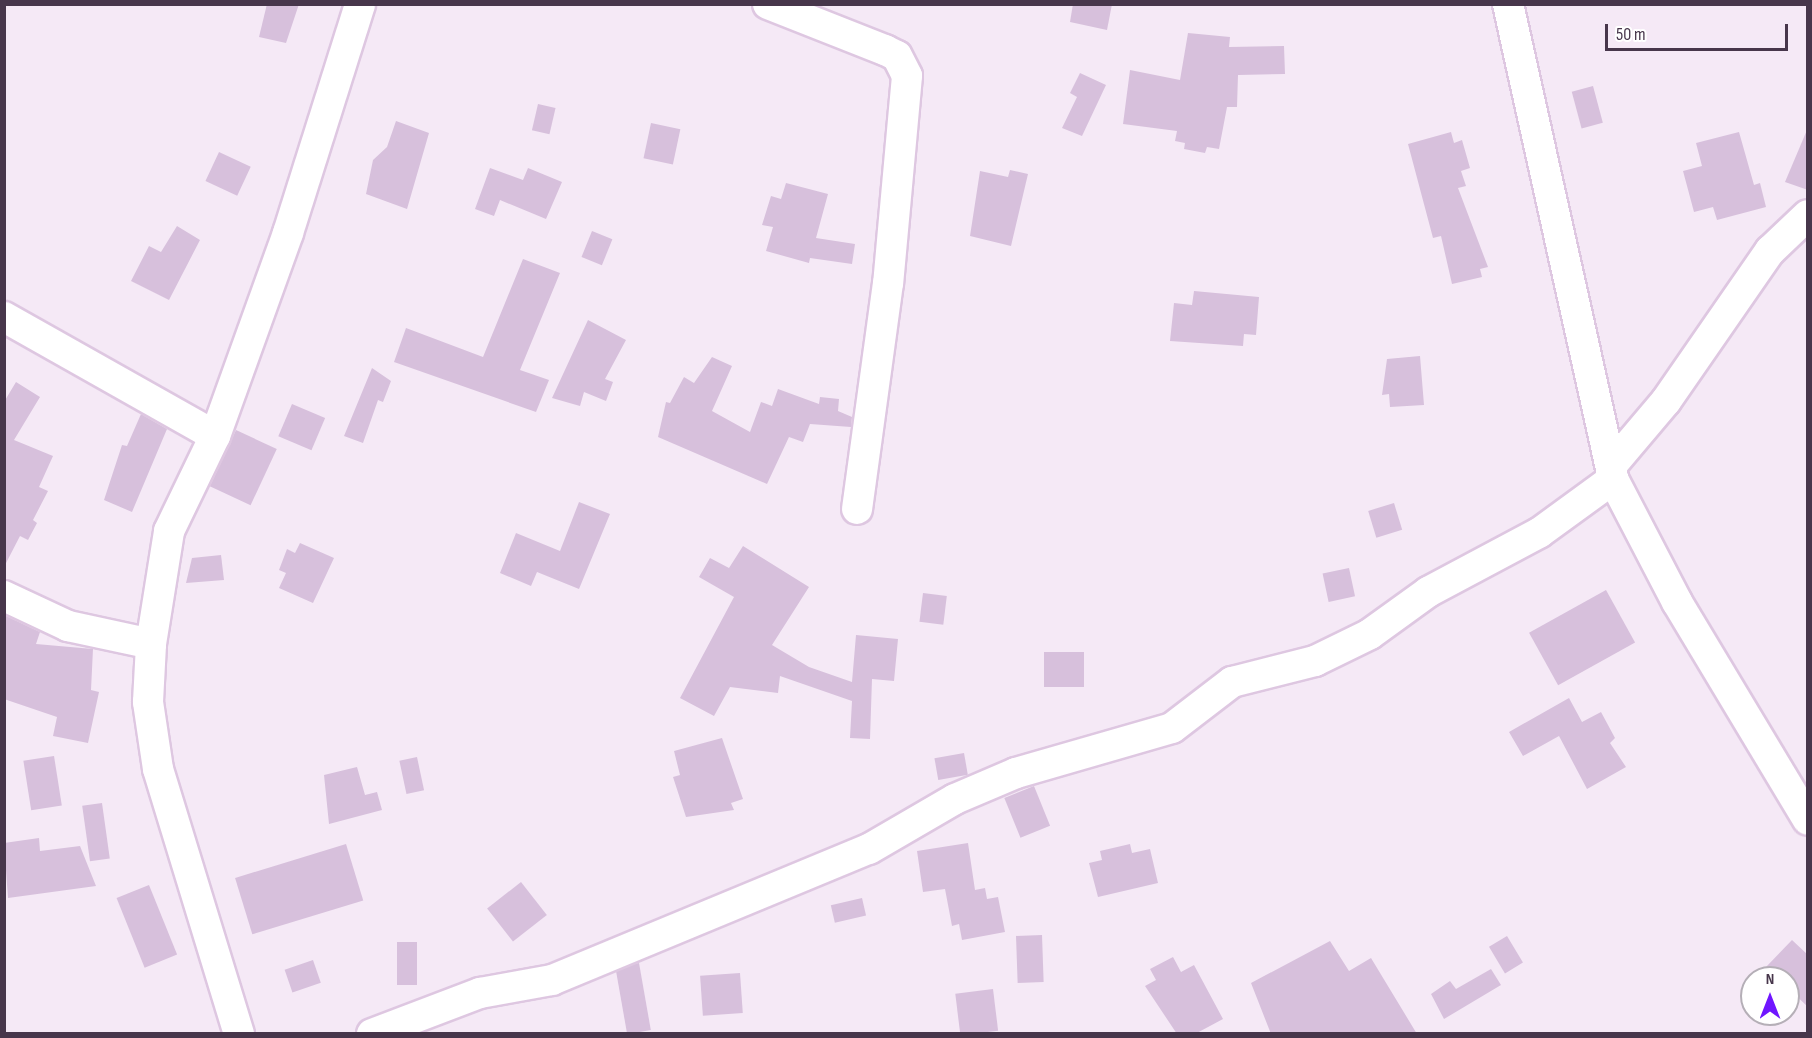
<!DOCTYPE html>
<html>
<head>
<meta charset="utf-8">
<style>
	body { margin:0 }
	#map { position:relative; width:1812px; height:1038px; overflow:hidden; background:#f5e9f6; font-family:"Sofia Sans Condensed",sans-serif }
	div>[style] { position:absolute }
	.building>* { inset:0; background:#d7c0dc; transform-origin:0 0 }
	.roads { filter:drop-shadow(2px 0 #dec7e1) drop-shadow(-2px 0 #dec7e1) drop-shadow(0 2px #dec7e1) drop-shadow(0 -2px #dec7e1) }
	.minor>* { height:30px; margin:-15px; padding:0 15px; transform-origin:15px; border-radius:15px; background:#fff }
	span { translate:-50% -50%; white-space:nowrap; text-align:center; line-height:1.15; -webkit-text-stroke:4.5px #fff; paint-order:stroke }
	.frame { position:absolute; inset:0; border:6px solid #47364b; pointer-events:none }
	.north { position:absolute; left:1740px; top:966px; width:60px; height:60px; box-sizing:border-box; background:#fff; border:2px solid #b5afb7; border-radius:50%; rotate:0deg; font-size:16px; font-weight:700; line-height:24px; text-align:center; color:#47364b }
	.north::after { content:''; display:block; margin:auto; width:21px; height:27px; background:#7016ff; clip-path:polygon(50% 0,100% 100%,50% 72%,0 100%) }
	.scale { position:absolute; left:1605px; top:24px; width:183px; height:27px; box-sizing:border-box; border:3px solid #47364b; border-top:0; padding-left:8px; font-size:18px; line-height:21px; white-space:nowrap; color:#47364b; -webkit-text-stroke:4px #fff; paint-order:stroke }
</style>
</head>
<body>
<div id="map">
	<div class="building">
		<i style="clip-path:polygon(267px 4px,299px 4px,286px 43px,259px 37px)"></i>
		<i style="clip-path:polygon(1073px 4px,1112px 4px,1107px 30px,1070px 22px)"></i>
		<i style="clip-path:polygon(1188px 33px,1230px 37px,1229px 47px,1284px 46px,1285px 74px,1238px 75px,1237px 107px,1227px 107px,1219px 149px,1207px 147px,1205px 153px,1184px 149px,1185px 143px,1175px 141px,1177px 131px,1123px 124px,1130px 70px,1180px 80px)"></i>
		<i style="clip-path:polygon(1080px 73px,1106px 85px,1082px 136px,1062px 128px,1077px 97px,1070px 93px)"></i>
		<i style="left:1593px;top:86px;width:38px;height:22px;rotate:75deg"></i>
		<i style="left:538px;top:104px;width:18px;height:27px;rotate:13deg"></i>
		<i style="clip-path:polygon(396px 121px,429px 133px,407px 209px,366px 194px,373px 160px,387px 147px)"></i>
		<i style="left:651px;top:123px;width:30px;height:36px;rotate:12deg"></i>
		<i style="clip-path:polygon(1807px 130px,1808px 130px,1808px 190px,1785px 182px)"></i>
		<i style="clip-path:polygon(1451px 132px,1454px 143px,1462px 140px,1470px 168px,1461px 171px,1466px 186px,1458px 188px,1488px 267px,1480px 269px,1482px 277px,1452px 284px,1441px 236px,1433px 238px,1408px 144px)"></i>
		<i style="clip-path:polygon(1739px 132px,1754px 185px,1760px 183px,1766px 207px,1717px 220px,1713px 207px,1694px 212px,1683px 171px,1702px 166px,1696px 143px)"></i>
		<i style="left:219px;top:152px;width:35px;height:32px;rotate:25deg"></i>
		<i style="clip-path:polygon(490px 168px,523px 180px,528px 168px,562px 182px,546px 219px,500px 200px,494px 216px,475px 209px)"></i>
		<i style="clip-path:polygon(1010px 170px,1028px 174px,1011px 246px,970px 236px,980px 171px,1008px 177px)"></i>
		<i style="clip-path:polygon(786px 183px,828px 194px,816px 238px,855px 244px,852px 264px,810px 258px,809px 263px,766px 251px,773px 227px,762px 225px,771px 196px,781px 199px)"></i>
		<i style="clip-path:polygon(177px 226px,200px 240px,169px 300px,131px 281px,149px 246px,161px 252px)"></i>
		<i style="left:592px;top:231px;width:22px;height:28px;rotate:22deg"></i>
		<i style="clip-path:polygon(523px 259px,560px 273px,520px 370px,549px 380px,536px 412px,394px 362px,406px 328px,483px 357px)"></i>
		<i style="clip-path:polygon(1194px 291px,1259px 297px,1256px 335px,1244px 334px,1243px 346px,1170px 341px,1174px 303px,1192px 305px)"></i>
		<i style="clip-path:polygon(588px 320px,626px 340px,605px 379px,613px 382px,606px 401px,584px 392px,580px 406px,552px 398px)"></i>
		<i style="clip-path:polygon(1420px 356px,1424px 405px,1390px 407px,1389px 394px,1382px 395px,1387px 359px)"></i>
		<i style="clip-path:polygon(712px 357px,732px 366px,712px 411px,750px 432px,761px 402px,772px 406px,778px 389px,819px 404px,820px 397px,839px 399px,838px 411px,852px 417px,851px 427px,810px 424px,803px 442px,789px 437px,767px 484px,658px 437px,666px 402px,670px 403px,684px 377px,694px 383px)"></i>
		<i style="clip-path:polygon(372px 368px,391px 381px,383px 402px,378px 400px,363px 443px,344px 436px)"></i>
		<i style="clip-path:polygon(16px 382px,40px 397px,14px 440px,53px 456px,39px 487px,48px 491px,33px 520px,37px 523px,28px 540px,20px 536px,4px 567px,4px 402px)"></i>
		<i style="left:292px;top:404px;width:36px;height:35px;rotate:23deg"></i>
		<i style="clip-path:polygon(141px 414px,167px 429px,132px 512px,104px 500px,122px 445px,127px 446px)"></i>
		<i style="left:236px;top:430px;width:45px;height:62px;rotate:25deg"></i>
		<i style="clip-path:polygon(579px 502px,610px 514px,579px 589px,537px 572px,531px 586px,500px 573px,516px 533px,560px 551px)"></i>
		<i style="left:1394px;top:503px;width:28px;height:27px;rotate:73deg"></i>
		<i style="clip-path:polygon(300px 543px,334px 558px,313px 603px,279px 588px,286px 573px,279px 570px,287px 549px,295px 553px)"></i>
		<i style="clip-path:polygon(743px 546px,809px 587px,772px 645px,809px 667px,852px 682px,856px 635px,898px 639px,894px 681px,872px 679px,870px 739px,850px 738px,852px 701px,780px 676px,778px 693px,730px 687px,714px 716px,680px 698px,734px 597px,699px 577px,710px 558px,729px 568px)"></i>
		<i style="clip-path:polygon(221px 555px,224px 580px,186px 583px,192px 558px)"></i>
		<i style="left:1349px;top:568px;width:29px;height:27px;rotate:78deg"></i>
		<i style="left:1606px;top:590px;width:60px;height:88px;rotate:61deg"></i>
		<i style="left:923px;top:593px;width:24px;height:29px;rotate:7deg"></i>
		<i style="clip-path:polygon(4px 615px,40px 632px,36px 644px,93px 649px,91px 690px,99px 692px,88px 743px,53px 736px,57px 717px,4px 699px)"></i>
		<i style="left:1044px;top:652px;width:40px;height:35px"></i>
		<i style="clip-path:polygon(1569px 698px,1582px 722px,1601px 712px,1615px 738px,1610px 743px,1626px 767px,1587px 789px,1559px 736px,1523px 756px,1509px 732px)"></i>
		<i style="clip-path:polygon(722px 738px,743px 799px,731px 803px,734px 810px,686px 817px,673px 777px,680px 775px,674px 751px)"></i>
		<i style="left:964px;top:753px;width:22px;height:30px;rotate:80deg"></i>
		<i style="left:54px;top:756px;width:50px;height:31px;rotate:81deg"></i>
		<i style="left:417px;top:757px;width:34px;height:18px;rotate:78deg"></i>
		<i style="clip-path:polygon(357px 767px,365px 795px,377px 792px,382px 810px,329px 824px,324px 775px)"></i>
		<i style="left:1034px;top:786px;width:43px;height:32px;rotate:68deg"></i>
		<i style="left:102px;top:803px;width:56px;height:20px;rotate:82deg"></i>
		<i style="clip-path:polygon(39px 838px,40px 851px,80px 846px,96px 886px,8px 898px,4px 843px)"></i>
		<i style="clip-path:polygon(968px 843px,975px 890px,985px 888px,987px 899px,998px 897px,1005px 932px,962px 940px,959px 924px,952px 926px,945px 889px,923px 892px,917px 851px)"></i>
		<i style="left:346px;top:844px;width:59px;height:116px;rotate:73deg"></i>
		<i style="clip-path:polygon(1130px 844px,1132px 853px,1150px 849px,1158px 883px,1098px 897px,1089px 863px,1102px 860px,1100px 851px)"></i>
		<i style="left:521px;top:882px;width:42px;height:43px;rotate:52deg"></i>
		<i style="left:149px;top:885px;width:75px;height:35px;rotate:68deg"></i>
		<i style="left:862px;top:898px;width:18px;height:32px;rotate:77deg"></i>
		<i style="left:1042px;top:935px;width:47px;height:26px;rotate:88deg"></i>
		<i style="left:1507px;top:936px;width:31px;height:21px;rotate:59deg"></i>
		<i style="clip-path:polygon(1792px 940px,1808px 955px,1808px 1007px,1788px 988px,1788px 978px,1778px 978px,1766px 967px)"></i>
		<i style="clip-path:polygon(1330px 941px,1349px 971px,1371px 958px,1417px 1034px,1271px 1034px,1251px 983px)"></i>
		<i style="left:397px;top:942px;width:20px;height:43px"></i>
		<i style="clip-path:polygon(1173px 957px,1181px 972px,1194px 965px,1223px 1019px,1195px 1034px,1177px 1034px,1145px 986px,1156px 980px,1150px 969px)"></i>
		<i style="left:313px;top:960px;width:24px;height:30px;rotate:71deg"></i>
		<i style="left:639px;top:963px;width:68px;height:24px;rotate:80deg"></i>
		<i style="clip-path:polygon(1491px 969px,1501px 985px,1444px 1019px,1431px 994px,1450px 981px,1456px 989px)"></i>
		<i style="left:740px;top:973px;width:40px;height:40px;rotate:86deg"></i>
		<i style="left:993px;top:989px;width:42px;height:38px;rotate:83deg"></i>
	</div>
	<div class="roads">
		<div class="minor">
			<i style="left:768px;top:4px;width:126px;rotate:21.5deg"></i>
			<i style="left:885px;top:50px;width:13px;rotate:27deg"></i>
			<i style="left:897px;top:56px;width:22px;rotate:63deg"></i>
			<i style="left:907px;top:76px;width:208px;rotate:95.2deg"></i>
			<i style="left:888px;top:283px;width:228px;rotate:97.8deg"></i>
			<i style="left:1508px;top:4px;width:486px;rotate:77.5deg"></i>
			<i style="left:1613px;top:479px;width:139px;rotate:62.5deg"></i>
			<i style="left:1677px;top:602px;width:254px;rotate:59deg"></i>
			<i style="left:4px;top:317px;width:242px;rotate:29.4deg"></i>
			<i style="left:1611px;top:466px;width:85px;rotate:-49.8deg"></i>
			<i style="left:1666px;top:401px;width:183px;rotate:-55.3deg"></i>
			<i style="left:1770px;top:251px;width:52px;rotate:-43.5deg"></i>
			<i style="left:4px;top:596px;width:71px;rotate:25.1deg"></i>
			<i style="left:68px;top:626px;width:85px;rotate:12.2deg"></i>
			<i style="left:239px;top:1034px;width:277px;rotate:-107deg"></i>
			<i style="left:158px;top:769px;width:68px;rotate:-98.5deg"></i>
			<i style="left:148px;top:702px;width:58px;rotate:-87deg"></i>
			<i style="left:151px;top:644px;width:114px;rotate:-80.9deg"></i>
			<i style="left:169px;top:531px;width:106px;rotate:-64.2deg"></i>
			<i style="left:215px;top:436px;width:216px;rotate:-70.2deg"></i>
			<i style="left:288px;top:233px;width:240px;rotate:-72.5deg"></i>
			<i style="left:372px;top:1034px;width:116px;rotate:-20.8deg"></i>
			<i style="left:480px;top:993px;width:73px;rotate:-10.2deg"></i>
			<i style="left:552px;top:980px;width:343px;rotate:-22.5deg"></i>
			<i style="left:869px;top:849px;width:99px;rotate:-30.2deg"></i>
			<i style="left:955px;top:799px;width:66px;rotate:-23.1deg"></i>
			<i style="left:1016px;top:773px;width:162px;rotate:-16.1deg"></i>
			<i style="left:1172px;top:728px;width:76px;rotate:-37.5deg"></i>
			<i style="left:1232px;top:682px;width:86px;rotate:-14.2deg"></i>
			<i style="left:1315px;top:661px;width:61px;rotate:-26.1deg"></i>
			<i style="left:1370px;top:634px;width:72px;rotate:-35.9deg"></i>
			<i style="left:1428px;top:592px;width:126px;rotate:-28deg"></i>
			<i style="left:1539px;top:533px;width:92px;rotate:-36.1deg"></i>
		</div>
	</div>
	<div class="frame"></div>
	<div class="north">N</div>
	<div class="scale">50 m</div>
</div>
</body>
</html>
